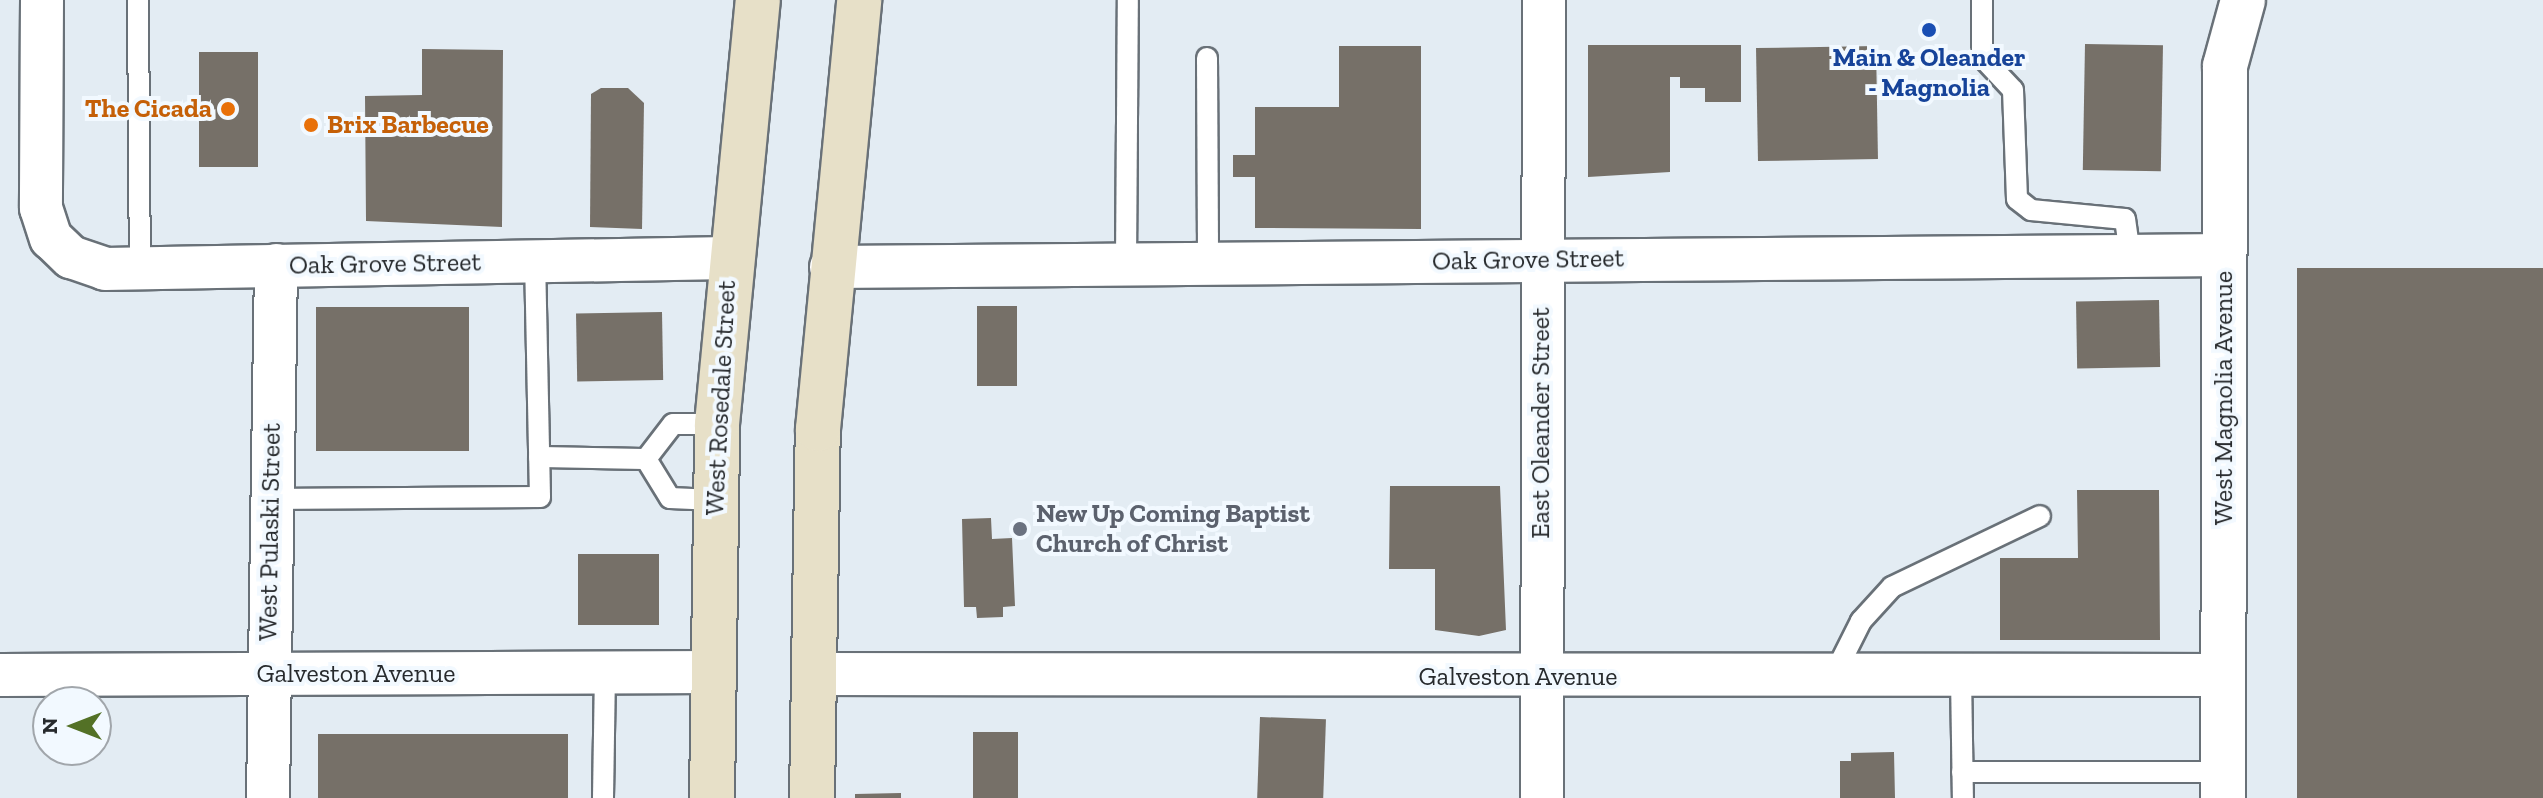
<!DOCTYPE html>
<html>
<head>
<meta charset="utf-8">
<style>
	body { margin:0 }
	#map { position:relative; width:2543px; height:798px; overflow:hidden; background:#e3ecf3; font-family:"Zilla Slab",serif }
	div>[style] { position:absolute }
	.building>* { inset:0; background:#767068; transform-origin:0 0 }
	.roads { filter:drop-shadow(2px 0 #697178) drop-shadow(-2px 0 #697178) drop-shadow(0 2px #697178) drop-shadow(0 -2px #697178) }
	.service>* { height:20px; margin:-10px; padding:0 10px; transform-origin:10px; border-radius:10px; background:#fff }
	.minor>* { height:42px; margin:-21px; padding:0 21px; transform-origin:21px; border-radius:21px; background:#fff }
	.tertiary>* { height:44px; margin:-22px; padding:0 22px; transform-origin:22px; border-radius:22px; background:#fff }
	.secondary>* { height:44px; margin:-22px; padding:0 22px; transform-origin:22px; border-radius:22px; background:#e7e0c8 }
	.dots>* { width:22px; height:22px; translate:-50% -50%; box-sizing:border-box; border:4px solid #f2f9ff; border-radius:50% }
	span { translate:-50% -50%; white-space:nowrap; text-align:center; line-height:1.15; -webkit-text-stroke:8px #f2f9ff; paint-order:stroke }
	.transit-label { font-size:26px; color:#164399; font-weight:700 }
	.food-label { font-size:26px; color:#c56008; font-weight:700 }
	.right { translate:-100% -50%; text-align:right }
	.left { translate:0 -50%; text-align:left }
	.street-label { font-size:26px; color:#272a2d }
	.worship-label { font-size:26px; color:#5b616d; font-weight:700 }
	.north { position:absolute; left:32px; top:686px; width:80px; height:80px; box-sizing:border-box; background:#f2f9ff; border:2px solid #a1a6ab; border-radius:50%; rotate:270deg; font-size:22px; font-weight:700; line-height:32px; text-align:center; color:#272a2d }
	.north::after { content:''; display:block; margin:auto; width:28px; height:36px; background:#537126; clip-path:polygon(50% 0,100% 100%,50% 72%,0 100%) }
</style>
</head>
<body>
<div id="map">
	<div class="building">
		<i style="left:2085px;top:44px;width:78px;height:126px;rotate:1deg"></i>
		<i style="clip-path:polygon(1588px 45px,1741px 45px,1741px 102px,1705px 102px,1705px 88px,1680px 88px,1680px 77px,1670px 77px,1670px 172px,1588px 177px)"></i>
		<i style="clip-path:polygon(1339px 46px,1421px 46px,1421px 229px,1255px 228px,1255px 177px,1233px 177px,1233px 155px,1255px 155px,1255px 107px,1339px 107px)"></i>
		<i style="left:1876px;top:46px;width:113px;height:120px;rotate:89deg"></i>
		<i style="clip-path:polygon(422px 49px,503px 50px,502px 227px,366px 221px,365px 96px,422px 95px)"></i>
		<i style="left:199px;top:52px;width:59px;height:115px"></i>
		<i style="clip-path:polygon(601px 88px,628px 88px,644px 103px,642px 229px,590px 227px,591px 94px)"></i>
		<i style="left:2297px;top:268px;width:246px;height:530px"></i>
		<i style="left:2159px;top:300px;width:67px;height:83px;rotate:89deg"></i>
		<i style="left:977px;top:306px;width:40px;height:80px"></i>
		<i style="left:469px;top:307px;width:144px;height:153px;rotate:90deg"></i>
		<i style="left:662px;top:312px;width:68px;height:86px;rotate:89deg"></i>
		<i style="clip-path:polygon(1390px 486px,1500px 486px,1506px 630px,1479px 636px,1435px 630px,1435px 569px,1389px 569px)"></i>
		<i style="clip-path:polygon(2077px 490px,2159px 490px,2160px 640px,2000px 640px,2000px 558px,2078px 558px)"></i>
		<i style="clip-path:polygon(991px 518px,992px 539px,1012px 538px,1015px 606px,1003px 607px,1003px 617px,977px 618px,976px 607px,964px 607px,962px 519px)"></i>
		<i style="left:578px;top:554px;width:81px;height:71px"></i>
		<i style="left:1260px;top:717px;width:66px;height:81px;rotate:2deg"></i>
		<i style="left:973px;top:732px;width:45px;height:66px"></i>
		<i style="left:318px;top:734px;width:250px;height:64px"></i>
		<i style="clip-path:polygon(1894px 752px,1895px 798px,1840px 798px,1840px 761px,1851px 761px,1851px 753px)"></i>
		<i style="clip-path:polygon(901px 793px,901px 798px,855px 798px,855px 794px)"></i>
	</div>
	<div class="roads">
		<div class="service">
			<i style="left:138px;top:0;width:267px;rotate:89.6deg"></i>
			<i style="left:1982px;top:0;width:57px;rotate:90deg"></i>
			<i style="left:1982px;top:57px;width:45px;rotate:46.8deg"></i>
			<i style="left:2013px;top:90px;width:109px;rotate:87.9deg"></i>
			<i style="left:2017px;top:199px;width:18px;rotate:38deg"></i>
			<i style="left:2031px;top:210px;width:94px;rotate:5.5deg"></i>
			<i style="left:2125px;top:219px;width:37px;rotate:82deg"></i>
			<i style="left:1207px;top:58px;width:205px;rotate:89.7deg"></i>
			<i style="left:1126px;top:264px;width:264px;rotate:-89.6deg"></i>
			<i style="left:539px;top:457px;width:107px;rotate:1.1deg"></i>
			<i style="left:268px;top:499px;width:272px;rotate:-0.4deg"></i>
			<i style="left:540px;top:497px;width:235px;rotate:-91.2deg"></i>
			<i style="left:715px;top:500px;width:45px;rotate:-177.5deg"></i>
			<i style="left:670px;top:498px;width:46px;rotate:-121.6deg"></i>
			<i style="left:646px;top:459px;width:44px;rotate:-52.4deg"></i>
			<i style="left:673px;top:424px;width:44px"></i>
			<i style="left:1961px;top:676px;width:122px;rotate:89.1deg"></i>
			<i style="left:1833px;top:677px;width:63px;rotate:-63.4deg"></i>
			<i style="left:1861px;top:621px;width:46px;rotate:-47.6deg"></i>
			<i style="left:1892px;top:587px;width:164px;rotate:-25.6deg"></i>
			<i style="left:1962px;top:772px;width:261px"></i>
			<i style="left:603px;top:798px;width:124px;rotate:-89.1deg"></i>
		</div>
		<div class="minor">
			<i style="left:42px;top:0;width:208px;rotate:90.3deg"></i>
			<i style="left:41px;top:208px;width:32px;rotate:72deg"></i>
			<i style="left:51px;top:238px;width:28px;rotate:44deg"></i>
			<i style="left:71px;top:257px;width:36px;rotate:19deg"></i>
			<i style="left:105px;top:269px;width:623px;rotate:-1.01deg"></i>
			<i style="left:831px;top:267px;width:1394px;rotate:-0.49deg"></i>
			<i style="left:813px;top:674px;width:1411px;rotate:0.04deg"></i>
			<i style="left:0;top:675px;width:712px;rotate:-0.24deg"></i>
			<i style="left:268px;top:798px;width:533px;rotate:-89.14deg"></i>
			<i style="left:1542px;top:798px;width:798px;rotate:-89.86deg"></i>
		</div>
		<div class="tertiary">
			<i style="left:2223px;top:798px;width:732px;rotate:-89.84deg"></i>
			<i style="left:2225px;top:66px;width:68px;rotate:-74.7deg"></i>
		</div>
		<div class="secondary">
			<i style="left:712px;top:798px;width:374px;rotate:-89.2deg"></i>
			<i style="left:717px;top:424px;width:426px;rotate:-84.5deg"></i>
			<i style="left:812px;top:798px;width:369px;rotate:-89.1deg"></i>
			<i style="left:818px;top:429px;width:431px;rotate:-84.5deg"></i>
		</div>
	</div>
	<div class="dots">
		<i style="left:1929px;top:30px;background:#1a4fb4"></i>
		<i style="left:228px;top:109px;background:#e8710a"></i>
		<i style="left:311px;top:125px;background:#e8710a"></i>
		<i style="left:1020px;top:529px;background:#6b7280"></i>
	</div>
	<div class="transit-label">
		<span style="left:1929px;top:73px">Main &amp; Oleander<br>- Magnolia</span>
	</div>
	<div class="food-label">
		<span class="right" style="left:212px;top:109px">The Cicada</span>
		<span class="left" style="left:327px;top:125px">Brix Barbecue</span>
	</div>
	<div class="street-label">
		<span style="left:1528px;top:260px;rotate:-1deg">Oak Grove Street</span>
		<span style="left:385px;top:264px;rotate:-1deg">Oak Grove Street</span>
		<span style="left:721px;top:398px;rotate:-87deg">West Rosedale Street</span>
		<span style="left:2224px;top:398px;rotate:-90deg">West Magnolia Avenue</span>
		<span style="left:1541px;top:423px;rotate:-90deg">East Oleander Street</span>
		<span style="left:270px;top:532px;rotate:-89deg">West Pulaski Street</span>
		<span style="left:356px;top:674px">Galveston Avenue</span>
		<span style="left:1518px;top:677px">Galveston Avenue</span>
	</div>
	<div class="worship-label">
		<span class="left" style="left:1036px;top:529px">New Up Coming Baptist<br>Church of Christ</span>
	</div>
	<div class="north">N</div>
</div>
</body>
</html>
